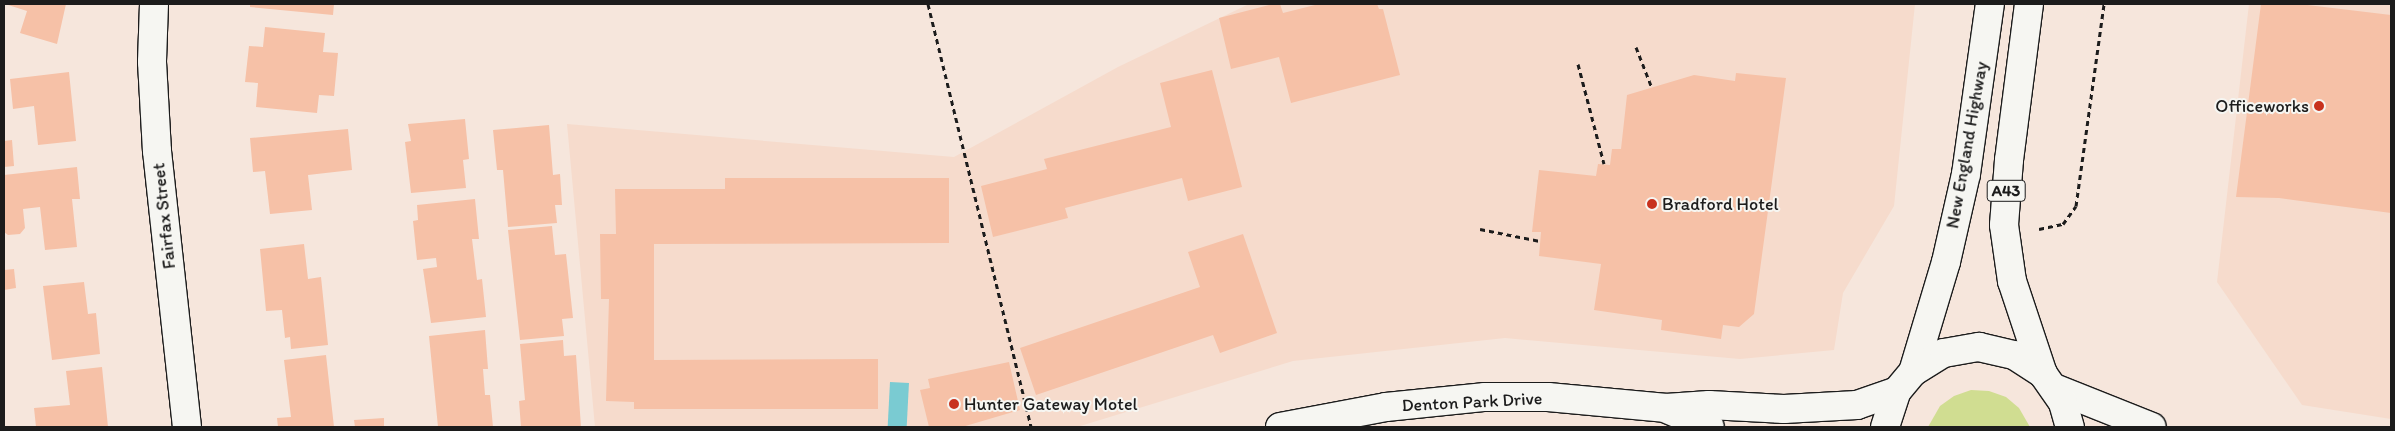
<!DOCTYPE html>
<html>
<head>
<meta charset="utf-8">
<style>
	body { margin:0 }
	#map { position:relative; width:2395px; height:431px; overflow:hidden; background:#f6e6dc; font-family:Itim,sans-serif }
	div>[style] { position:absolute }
	.built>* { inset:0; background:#f6dbcc }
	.green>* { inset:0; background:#d0dd91 }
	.water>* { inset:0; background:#7acbd2; transform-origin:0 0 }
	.building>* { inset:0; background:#f6c1a7 }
	.path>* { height:3px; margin-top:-1.5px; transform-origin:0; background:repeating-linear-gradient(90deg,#1c1c1c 0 5px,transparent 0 9px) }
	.roads { filter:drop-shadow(1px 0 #1c1c1c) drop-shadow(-1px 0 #1c1c1c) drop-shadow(0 1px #1c1c1c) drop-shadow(0 -1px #1c1c1c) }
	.secondary>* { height:28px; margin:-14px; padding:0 14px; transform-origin:14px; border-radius:14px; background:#f6f6f2 }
	.highway>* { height:28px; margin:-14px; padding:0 14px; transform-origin:14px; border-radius:14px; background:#f6f6f2 }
	.dots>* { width:14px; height:14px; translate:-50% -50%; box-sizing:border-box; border:2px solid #f6f6f2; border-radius:50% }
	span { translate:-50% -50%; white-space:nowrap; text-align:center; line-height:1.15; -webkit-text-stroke:4px #f6f6f2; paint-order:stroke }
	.shield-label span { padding:1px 4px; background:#f6f6f2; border:1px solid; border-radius:4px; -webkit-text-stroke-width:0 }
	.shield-label { font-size:16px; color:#1c1c1c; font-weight:700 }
	.poi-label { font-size:18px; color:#1c1c1c }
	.right { translate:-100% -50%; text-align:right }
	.left { translate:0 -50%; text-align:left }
	.street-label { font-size:18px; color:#1c1c1c }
	.frame { position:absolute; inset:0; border:5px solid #1c1c1c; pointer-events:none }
</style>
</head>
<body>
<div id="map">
	<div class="built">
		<i style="clip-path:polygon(1249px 4px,1915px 4px,1894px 206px,1843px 293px,1834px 350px,1740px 359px,1505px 338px,1293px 361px,1077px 427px,595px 427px,567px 124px,954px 157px,1118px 67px)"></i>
		<i style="clip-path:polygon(2249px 4px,2391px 4px,2391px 419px,2302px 405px,2217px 282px)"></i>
	</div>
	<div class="green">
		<i style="clip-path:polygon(1971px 390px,1989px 391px,2006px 397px,2019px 408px,2030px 427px,1928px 427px,1940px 406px,1954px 396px)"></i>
	</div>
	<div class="water">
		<i style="left:890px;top:382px;width:19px;height:45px;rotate:3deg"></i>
	</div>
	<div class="building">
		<i style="clip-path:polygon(5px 4px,66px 4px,57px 44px,20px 33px,27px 11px)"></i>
		<i style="clip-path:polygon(250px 4px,334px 4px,333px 15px,250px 7px)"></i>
		<i style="clip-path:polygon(1273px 4px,1280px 4px,1283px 13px,1319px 4px,1377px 4px,1379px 9px,1383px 9px,1400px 75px,1291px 103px,1279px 57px,1231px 69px,1219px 18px)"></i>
		<i style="clip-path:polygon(2261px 4px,2299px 4px,2391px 15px,2391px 213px,2279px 198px,2236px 197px)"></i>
		<i style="clip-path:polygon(265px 27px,325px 33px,323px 52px,338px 53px,334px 96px,319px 95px,317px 113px,256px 107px,258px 83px,245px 82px,249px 46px,263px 47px)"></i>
		<i style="clip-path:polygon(1212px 70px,1242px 187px,1188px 201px,1182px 178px,1065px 208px,1068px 218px,993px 237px,981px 186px,1047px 169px,1044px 159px,1171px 127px,1160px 83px)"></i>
		<i style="clip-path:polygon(69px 72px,76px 141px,38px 145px,34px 106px,13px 109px,10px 79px)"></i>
		<i style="clip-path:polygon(1736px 73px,1786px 78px,1754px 314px,1739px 327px,1723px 325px,1721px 339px,1661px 330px,1662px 320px,1594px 310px,1601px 264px,1539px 256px,1541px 232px,1532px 232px,1539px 170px,1596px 176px,1598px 164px,1610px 165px,1612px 149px,1621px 149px,1627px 95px,1694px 75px,1735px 81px)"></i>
		<i style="clip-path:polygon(465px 119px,469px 159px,463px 160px,466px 188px,411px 193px,405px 142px,411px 141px,408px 124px)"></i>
		<i style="clip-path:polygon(549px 125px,553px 175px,560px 174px,562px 205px,555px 205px,557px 223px,508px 227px,503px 170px,497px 170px,493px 130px)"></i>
		<i style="clip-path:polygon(348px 129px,352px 170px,308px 175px,312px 210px,270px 214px,265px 171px,253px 172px,250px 138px)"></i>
		<i style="clip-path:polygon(12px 140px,14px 166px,4px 167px,4px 141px)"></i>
		<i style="clip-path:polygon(77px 167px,80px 199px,72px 199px,77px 247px,45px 250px,40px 207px,23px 209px,25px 228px,20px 234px,8px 235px,4px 232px,4px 175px)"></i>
		<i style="clip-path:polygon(725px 178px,949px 178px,949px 243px,654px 244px,654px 360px,878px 359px,878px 409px,634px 409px,634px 402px,606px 401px,609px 299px,601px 299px,600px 234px,616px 234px,615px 189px,725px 189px)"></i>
		<i style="clip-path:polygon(475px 199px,479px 239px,472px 239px,477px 280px,482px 279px,486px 317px,431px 323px,423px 269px,437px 267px,436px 258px,417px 260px,413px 221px,418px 220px,417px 205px)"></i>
		<i style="clip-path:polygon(552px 226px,555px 255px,566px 254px,573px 318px,562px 319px,564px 336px,520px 340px,508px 230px)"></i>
		<i style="clip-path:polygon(1243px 234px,1277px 333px,1220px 353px,1213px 335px,1036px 395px,1020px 348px,1200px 287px,1188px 252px)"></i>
		<i style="clip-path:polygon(304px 244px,308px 279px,321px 277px,328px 345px,291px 349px,290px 337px,285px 338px,282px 310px,266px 311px,260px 249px)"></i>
		<i style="clip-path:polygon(14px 269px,16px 288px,4px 290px,4px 270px)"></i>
		<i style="clip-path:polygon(84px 282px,88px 314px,96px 313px,100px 354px,52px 360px,43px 286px)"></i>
		<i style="clip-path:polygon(485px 330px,488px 369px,483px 369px,485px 395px,490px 395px,493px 427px,438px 427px,429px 336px)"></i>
		<i style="clip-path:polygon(563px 340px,564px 356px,576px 355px,581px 427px,521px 427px,519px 401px,525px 400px,520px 344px)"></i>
		<i style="clip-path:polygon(326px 355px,334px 427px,278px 427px,277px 418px,291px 417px,284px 360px)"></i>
		<i style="clip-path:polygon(1009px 362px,1020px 410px,962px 427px,929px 427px,920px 390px,930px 388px,928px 379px)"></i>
		<i style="clip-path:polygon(102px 367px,108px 427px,36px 427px,34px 408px,70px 405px,66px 371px)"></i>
		<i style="clip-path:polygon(384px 418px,384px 427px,355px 427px,354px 420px)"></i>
	</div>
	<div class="path">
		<i style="left:928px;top:4px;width:435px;rotate:76.3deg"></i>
		<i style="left:1636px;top:47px;width:44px;rotate:68.7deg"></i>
		<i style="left:1578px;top:64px;width:103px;rotate:75.4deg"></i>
		<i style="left:1480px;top:229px;width:61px;rotate:11.3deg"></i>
		<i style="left:2039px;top:229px;width:25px;rotate:-12deg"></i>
		<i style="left:2063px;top:224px;width:22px;rotate:-54deg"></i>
		<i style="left:2076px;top:206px;width:204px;rotate:-82.1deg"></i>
	</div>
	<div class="roads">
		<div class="secondary">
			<i style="left:154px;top:4px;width:58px;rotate:92deg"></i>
			<i style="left:152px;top:62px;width:89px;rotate:86.8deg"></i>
			<i style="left:157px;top:151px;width:278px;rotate:83.8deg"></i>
			<i style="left:2054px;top:388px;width:105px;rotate:21.7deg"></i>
			<i style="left:1669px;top:410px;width:44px;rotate:22.5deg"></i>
			<i style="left:1280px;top:427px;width:108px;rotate:-10.7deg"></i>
			<i style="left:1386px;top:407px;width:100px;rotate:-5.8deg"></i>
			<i style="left:1485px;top:397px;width:63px"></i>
			<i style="left:1548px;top:397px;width:119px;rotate:5.3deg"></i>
			<i style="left:1666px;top:408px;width:43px;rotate:-4deg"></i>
			<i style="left:1709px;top:405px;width:75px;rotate:3.1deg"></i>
			<i style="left:1784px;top:409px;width:73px;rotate:-3.1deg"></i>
			<i style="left:1857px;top:405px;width:42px;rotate:-19.3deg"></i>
		</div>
		<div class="highway">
			<i style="left:2029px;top:4px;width:157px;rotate:97.3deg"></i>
			<i style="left:2009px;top:160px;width:65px;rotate:94.4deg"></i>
			<i style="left:2004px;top:225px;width:57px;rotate:81.9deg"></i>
			<i style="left:2012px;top:281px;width:98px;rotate:71.6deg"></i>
			<i style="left:1913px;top:372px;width:115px;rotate:-73.3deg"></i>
			<i style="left:1946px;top:262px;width:90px;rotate:-77.2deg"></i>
			<i style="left:1966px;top:174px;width:172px;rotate:-82deg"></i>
			<i style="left:1885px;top:427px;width:38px;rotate:-72deg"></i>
			<i style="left:1897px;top:391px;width:25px;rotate:-50deg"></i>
			<i style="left:1913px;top:372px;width:36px;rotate:-32deg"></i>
			<i style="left:1944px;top:353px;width:36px;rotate:-10deg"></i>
			<i style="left:1979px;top:347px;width:36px;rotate:13deg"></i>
			<i style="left:2014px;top:355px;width:35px;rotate:33deg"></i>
			<i style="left:2043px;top:374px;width:35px;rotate:55deg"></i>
			<i style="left:2063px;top:403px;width:25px;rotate:74deg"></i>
		</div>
	</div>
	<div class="dots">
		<i style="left:2319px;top:106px;background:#c8321e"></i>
		<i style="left:1652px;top:204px;background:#c8321e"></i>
		<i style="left:954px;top:404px;background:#c8321e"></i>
	</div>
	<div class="shield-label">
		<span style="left:2006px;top:191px">A43</span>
	</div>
	<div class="poi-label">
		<span class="right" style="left:2309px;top:106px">Officeworks</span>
		<span class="left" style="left:1662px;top:204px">Bradford Hotel</span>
		<span class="left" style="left:964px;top:404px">Hunter Gateway Motel</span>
	</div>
	<div class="street-label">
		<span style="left:1967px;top:145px;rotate:-80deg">New England Highway</span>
		<span style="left:164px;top:216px;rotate:-96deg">Fairfax Street</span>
		<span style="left:1472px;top:402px;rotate:-3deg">Denton Park Drive</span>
	</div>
	<div class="frame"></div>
</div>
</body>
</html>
